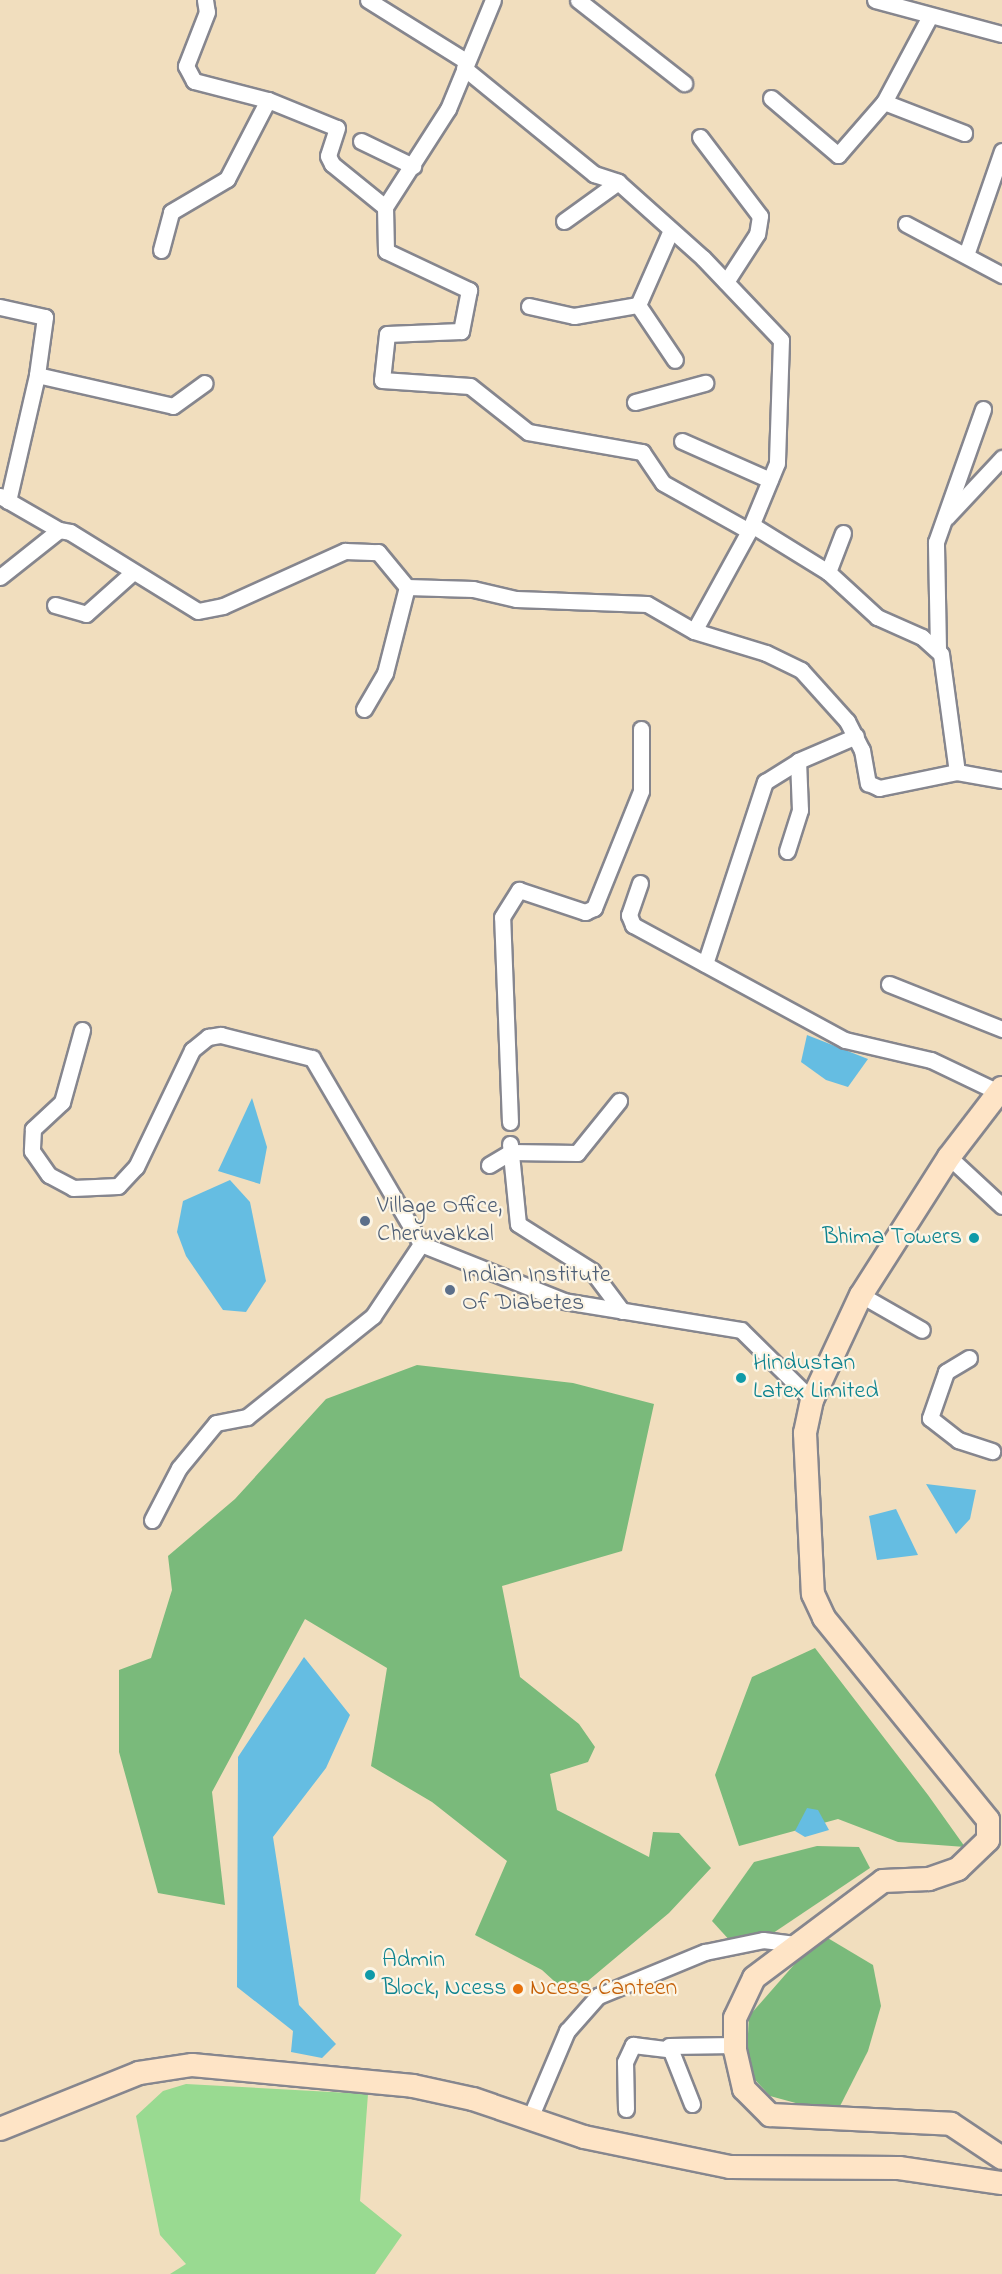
<!DOCTYPE html>
<html>
<head>
<meta charset="utf-8">
<style>
	body { margin:0 }
	#map { position:relative; width:1002px; height:2274px; overflow:hidden; background:#f1debe; font-family:"Indie Flower",sans-serif }
	div>[style] { position:absolute }
	.green>* { inset:0; background:#99da91 }
	.forest>* { inset:0; background:#7aba7b }
	.water>* { inset:0; background:#65bde2 }
	.roads { filter:drop-shadow(2px 0 #86868e) drop-shadow(-2px 0 #86868e) drop-shadow(0 2px #86868e) drop-shadow(0 -2px #86868e) }
	.minor>* { height:15px; margin:-7.5px; padding:0 7.5px; transform-origin:7.5px; border-radius:7.5px; background:#fff }
	.secondary>* { height:22px; margin:-11px; padding:0 11px; transform-origin:11px; border-radius:11px; background:#fee4c6 }
	.dots>* { width:16px; height:16px; translate:-50% -50%; box-sizing:border-box; border:3px solid #fcf5e5; border-radius:50% }
	span { translate:-50% -50%; white-space:nowrap; text-align:center; line-height:1.15; -webkit-text-stroke:4.5px #fcf5e5; paint-order:stroke }
	.service-label { font-size:24px; color:#4e5e75 }
	.left { translate:0 -50%; text-align:left }
	.culture-label { font-size:24px; color:#0d838f }
	.right { translate:-100% -50%; text-align:right }
	.food-label { font-size:24px; color:#c56008 }
</style>
</head>
<body>
<div id="map">
	<div class="green">
		<i style="clip-path:polygon(186px 2084px,368px 2094px,360px 2201px,402px 2235px,375px 2274px,170px 2274px,186px 2264px,160px 2235px,136px 2116px,163px 2091px)"></i>
	</div>
	<div class="forest">
		<i style="clip-path:polygon(417px 1365px,573px 1383px,654px 1404px,622px 1551px,502px 1586px,520px 1677px,579px 1724px,595px 1747px,588px 1762px,550px 1774px,557px 1810px,649px 1857px,653px 1832px,679px 1833px,711px 1868px,669px 1913px,583px 1985px,565px 1991px,542px 1970px,475px 1935px,507px 1861px,432px 1802px,371px 1766px,387px 1668px,305px 1619px,212px 1792px,225px 1905px,158px 1893px,119px 1752px,119px 1670px,151px 1658px,172px 1590px,168px 1556px,235px 1499px,326px 1399px)"></i>
		<i style="clip-path:polygon(815px 1648px,928px 1795px,965px 1847px,898px 1842px,838px 1819px,739px 1846px,715px 1775px,752px 1677px)"></i>
		<i style="clip-path:polygon(817px 1846px,859px 1847px,870px 1868px,742px 1954px,712px 1921px,754px 1862px)"></i>
		<i style="clip-path:polygon(821px 1934px,873px 1965px,881px 2006px,868px 2051px,836px 2114px,770px 2096px,746px 2070px,749px 2016px)"></i>
	</div>
	<div class="water">
		<i style="clip-path:polygon(807px 1035px,868px 1059px,848px 1087px,826px 1080px,801px 1062px)"></i>
		<i style="clip-path:polygon(252px 1098px,267px 1147px,260px 1184px,218px 1171px)"></i>
		<i style="clip-path:polygon(230px 1180px,250px 1202px,266px 1281px,246px 1312px,223px 1310px,186px 1256px,177px 1232px,183px 1201px)"></i>
		<i style="clip-path:polygon(926px 1484px,976px 1490px,970px 1519px,956px 1534px)"></i>
		<i style="clip-path:polygon(896px 1509px,918px 1555px,877px 1560px,869px 1516px)"></i>
		<i style="clip-path:polygon(304px 1657px,350px 1715px,326px 1768px,273px 1837px,299px 2005px,336px 2044px,322px 2058px,291px 2052px,293px 2031px,237px 1987px,238px 1757px)"></i>
		<i style="clip-path:polygon(807px 1808px,818px 1810px,829px 1830px,805px 1837px,795px 1831px)"></i>
	</div>
	<div class="roads">
		<div class="minor">
			<i style="left:205px;top:0;width:12px;rotate:81deg"></i>
			<i style="left:207px;top:12px;width:58px;rotate:111.3deg"></i>
			<i style="left:186px;top:66px;width:17px;rotate:62deg"></i>
			<i style="left:194px;top:81px;width:76px;rotate:14.4deg"></i>
			<i style="left:268px;top:100px;width:74px;rotate:22.1deg"></i>
			<i style="left:337px;top:128px;width:29px;rotate:108deg"></i>
			<i style="left:328px;top:156px;width:9px;rotate:63deg"></i>
			<i style="left:332px;top:164px;width:68px;rotate:39.1deg"></i>
			<i style="left:385px;top:207px;width:117px;rotate:-57.3deg"></i>
			<i style="left:448px;top:109px;width:118px;rotate:-67.6deg"></i>
			<i style="left:368px;top:0;width:115px;rotate:31.9deg"></i>
			<i style="left:578px;top:0;width:135px;rotate:38.1deg"></i>
			<i style="left:875px;top:0;width:131px;rotate:15deg"></i>
			<i style="left:930px;top:16px;width:98px;rotate:118.1deg"></i>
			<i style="left:884px;top:102px;width:86px;rotate:21.2deg"></i>
			<i style="left:464px;top:68px;width:168px;rotate:39.2deg"></i>
			<i style="left:594px;top:174px;width:25px;rotate:18deg"></i>
			<i style="left:618px;top:182px;width:114px;rotate:41.8deg"></i>
			<i style="left:703px;top:258px;width:113px;rotate:46.4deg"></i>
			<i style="left:781px;top:340px;width:123px;rotate:91.9deg"></i>
			<i style="left:777px;top:463px;width:74px;rotate:112.4deg"></i>
			<i style="left:749px;top:531px;width:114px;rotate:118.8deg"></i>
			<i style="left:771px;top:98px;width:88px;rotate:40.4deg"></i>
			<i style="left:838px;top:155px;width:70px;rotate:-49deg"></i>
			<i style="left:700px;top:137px;width:99px;rotate:52.8deg"></i>
			<i style="left:760px;top:216px;width:18px;rotate:99deg"></i>
			<i style="left:757px;top:234px;width:57px;rotate:122.9deg"></i>
			<i style="left:361px;top:141px;width:58px;rotate:25.7deg"></i>
			<i style="left:385px;top:207px;width:44px;rotate:88.7deg"></i>
			<i style="left:386px;top:251px;width:92px;rotate:25.2deg"></i>
			<i style="left:469px;top:290px;width:42px;rotate:101deg"></i>
			<i style="left:461px;top:331px;width:74px;rotate:177.7deg"></i>
			<i style="left:387px;top:334px;width:46px;rotate:96.2deg"></i>
			<i style="left:382px;top:380px;width:88px;rotate:3.9deg"></i>
			<i style="left:470px;top:386px;width:74px;rotate:38.4deg"></i>
			<i style="left:528px;top:432px;width:116px;rotate:10deg"></i>
			<i style="left:642px;top:452px;width:37px;rotate:56deg"></i>
			<i style="left:663px;top:483px;width:98px;rotate:29.2deg"></i>
			<i style="left:564px;top:221px;width:67px;rotate:-35.8deg"></i>
			<i style="left:906px;top:224px;width:109px;rotate:28deg"></i>
			<i style="left:671px;top:230px;width:82px;rotate:113.7deg"></i>
			<i style="left:638px;top:305px;width:66px;rotate:56.1deg"></i>
			<i style="left:161px;top:250px;width:39px;rotate:-75deg"></i>
			<i style="left:171px;top:212px;width:65px;rotate:-30.5deg"></i>
			<i style="left:227px;top:179px;width:89px;rotate:-62.6deg"></i>
			<i style="left:966px;top:255px;width:110px;rotate:-70.9deg"></i>
			<i style="left:529px;top:306px;width:46px;rotate:12.5deg"></i>
			<i style="left:574px;top:316px;width:65px;rotate:-9.8deg"></i>
			<i style="left:0;top:307px;width:46px;rotate:12.5deg"></i>
			<i style="left:45px;top:317px;width:59px;rotate:97.9deg"></i>
			<i style="left:37px;top:375px;width:139px;rotate:12.8deg"></i>
			<i style="left:173px;top:406px;width:39px;rotate:-36deg"></i>
			<i style="left:635px;top:402px;width:73px;rotate:-15.2deg"></i>
			<i style="left:682px;top:441px;width:96px;rotate:23.9deg"></i>
			<i style="left:0;top:496px;width:68px;rotate:30deg"></i>
			<i style="left:8px;top:501px;width:129px;rotate:-77deg"></i>
			<i style="left:947px;top:517px;width:81px;rotate:-47deg"></i>
			<i style="left:752px;top:525px;width:89px;rotate:31.7deg"></i>
			<i style="left:843px;top:533px;width:42px;rotate:111deg"></i>
			<i style="left:828px;top:572px;width:67px;rotate:42.6deg"></i>
			<i style="left:877px;top:617px;width:49px;rotate:24deg"></i>
			<i style="left:922px;top:637px;width:25px;rotate:42deg"></i>
			<i style="left:941px;top:654px;width:119px;rotate:82.3deg"></i>
			<i style="left:0;top:577px;width:75px;rotate:-38.5deg"></i>
			<i style="left:59px;top:530px;width:11px;rotate:10deg"></i>
			<i style="left:70px;top:532px;width:150px;rotate:31.7deg"></i>
			<i style="left:198px;top:611px;width:25px;rotate:-11deg"></i>
			<i style="left:223px;top:606px;width:134px;rotate:-24.3deg"></i>
			<i style="left:345px;top:551px;width:33px;rotate:2deg"></i>
			<i style="left:378px;top:552px;width:45px;rotate:50.4deg"></i>
			<i style="left:407px;top:587px;width:66px;rotate:1.7deg"></i>
			<i style="left:473px;top:589px;width:44px;rotate:13.1deg"></i>
			<i style="left:516px;top:599px;width:131px;rotate:2.2deg"></i>
			<i style="left:647px;top:604px;width:54px;rotate:29.9deg"></i>
			<i style="left:694px;top:631px;width:75px;rotate:17deg"></i>
			<i style="left:766px;top:653px;width:39px;rotate:26deg"></i>
			<i style="left:801px;top:670px;width:69px;rotate:48deg"></i>
			<i style="left:847px;top:721px;width:33px;rotate:63deg"></i>
			<i style="left:862px;top:750px;width:34px;rotate:80deg"></i>
			<i style="left:868px;top:783px;width:12px;rotate:24deg"></i>
			<i style="left:879px;top:788px;width:80px;rotate:-11.6deg"></i>
			<i style="left:957px;top:772px;width:46px;rotate:10.1deg"></i>
			<i style="left:55px;top:605px;width:32px;rotate:16deg"></i>
			<i style="left:86px;top:614px;width:62px;rotate:-41.7deg"></i>
			<i style="left:938px;top:649px;width:107px;rotate:-91.1deg"></i>
			<i style="left:936px;top:542px;width:141px;rotate:-70.5deg"></i>
			<i style="left:364px;top:709px;width:42px;rotate:-59.7deg"></i>
			<i style="left:385px;top:673px;width:89px;rotate:-75.7deg"></i>
			<i style="left:787px;top:851px;width:43px;rotate:-72.4deg"></i>
			<i style="left:800px;top:810px;width:49px;rotate:-92.3deg"></i>
			<i style="left:640px;top:883px;width:34px;rotate:109deg"></i>
			<i style="left:629px;top:915px;width:11px;rotate:68deg"></i>
			<i style="left:633px;top:925px;width:241px;rotate:28.5deg"></i>
			<i style="left:845px;top:1040px;width:88px;rotate:13.1deg"></i>
			<i style="left:931px;top:1060px;width:74px;rotate:25.5deg"></i>
			<i style="left:705px;top:964px;width:192px;rotate:-71.8deg"></i>
			<i style="left:765px;top:782px;width:39px;rotate:-32deg"></i>
			<i style="left:798px;top:761px;width:63px;rotate:-23.3deg"></i>
			<i style="left:889px;top:984px;width:122px;rotate:21.7deg"></i>
			<i style="left:82px;top:1030px;width:75px;rotate:105.5deg"></i>
			<i style="left:62px;top:1102px;width:40px;rotate:137deg"></i>
			<i style="left:33px;top:1129px;width:22px;rotate:93deg"></i>
			<i style="left:32px;top:1151px;width:29px;rotate:55deg"></i>
			<i style="left:49px;top:1175px;width:27px;rotate:28deg"></i>
			<i style="left:73px;top:1188px;width:45px;rotate:-2.5deg"></i>
			<i style="left:118px;top:1186px;width:26px;rotate:-47deg"></i>
			<i style="left:136px;top:1167px;width:130px;rotate:-64.4deg"></i>
			<i style="left:192px;top:1050px;width:21px;rotate:-39deg"></i>
			<i style="left:208px;top:1037px;width:13px;rotate:-9deg"></i>
			<i style="left:221px;top:1035px;width:94px;rotate:14.2deg"></i>
			<i style="left:312px;top:1058px;width:216px;rotate:59.6deg"></i>
			<i style="left:510px;top:1122px;width:205px;rotate:-92.2deg"></i>
			<i style="left:502px;top:917px;width:32px;rotate:-58deg"></i>
			<i style="left:519px;top:890px;width:70px;rotate:18.4deg"></i>
			<i style="left:585px;top:912px;width:10px;rotate:-24deg"></i>
			<i style="left:594px;top:908px;width:126px;rotate:-68.1deg"></i>
			<i style="left:641px;top:791px;width:62px;rotate:-90deg"></i>
			<i style="left:510px;top:1144px;width:80px;rotate:84.3deg"></i>
			<i style="left:518px;top:1224px;width:88px;rotate:32.4deg"></i>
			<i style="left:592px;top:1271px;width:50px;rotate:53.1deg"></i>
			<i style="left:949px;top:1157px;width:72px;rotate:42.8deg"></i>
			<i style="left:489px;top:1165px;width:26px;rotate:-31deg"></i>
			<i style="left:511px;top:1152px;width:66px;rotate:0.9deg"></i>
			<i style="left:577px;top:1153px;width:67px;rotate:-51.1deg"></i>
			<i style="left:861px;top:1295px;width:70px;rotate:29.8deg"></i>
			<i style="left:969px;top:1358px;width:27px;rotate:149deg"></i>
			<i style="left:946px;top:1372px;width:49px;rotate:109.2deg"></i>
			<i style="left:930px;top:1418px;width:36px;rotate:38deg"></i>
			<i style="left:958px;top:1440px;width:36px;rotate:18deg"></i>
			<i style="left:152px;top:1520px;width:59px;rotate:-62.6deg"></i>
			<i style="left:179px;top:1468px;width:58px;rotate:-50.6deg"></i>
			<i style="left:216px;top:1423px;width:32px;rotate:-11deg"></i>
			<i style="left:247px;top:1417px;width:161px;rotate:-38.7deg"></i>
			<i style="left:373px;top:1316px;width:87px;rotate:-56.3deg"></i>
			<i style="left:421px;top:1244px;width:154px;rotate:21.7deg"></i>
			<i style="left:564px;top:1301px;width:179px;rotate:9.3deg"></i>
			<i style="left:741px;top:1330px;width:100px;rotate:44.6deg"></i>
			<i style="left:692px;top:2104px;width:62px;rotate:-111.6deg"></i>
			<i style="left:669px;top:2046px;width:66px;rotate:-0.9deg"></i>
			<i style="left:626px;top:2109px;width:47px;rotate:-91.2deg"></i>
			<i style="left:625px;top:2062px;width:19px;rotate:-65deg"></i>
			<i style="left:633px;top:2045px;width:38px;rotate:7deg"></i>
			<i style="left:530px;top:2118px;width:95px;rotate:-67deg"></i>
			<i style="left:567px;top:2031px;width:47px;rotate:-48.5deg"></i>
			<i style="left:598px;top:1996px;width:116px;rotate:-22.4deg"></i>
			<i style="left:705px;top:1952px;width:59px;rotate:-11.7deg"></i>
			<i style="left:763px;top:1940px;width:34px;rotate:7deg"></i>
		</div>
		<div class="secondary">
			<i style="left:1002px;top:1088px;width:87px;rotate:127.5deg"></i>
			<i style="left:949px;top:1157px;width:164px;rotate:122.5deg"></i>
			<i style="left:861px;top:1295px;width:116px;rotate:115deg"></i>
			<i style="left:812px;top:1400px;width:34px;rotate:102deg"></i>
			<i style="left:805px;top:1433px;width:161px;rotate:87.2deg"></i>
			<i style="left:813px;top:1594px;width:26px;rotate:65deg"></i>
			<i style="left:824px;top:1618px;width:260px;rotate:50.9deg"></i>
			<i style="left:988px;top:1820px;width:20px;rotate:90deg"></i>
			<i style="left:988px;top:1840px;width:42px;rotate:136deg"></i>
			<i style="left:958px;top:1869px;width:31px;rotate:161deg"></i>
			<i style="left:929px;top:1879px;width:46px;rotate:177.5deg"></i>
			<i style="left:883px;top:1881px;width:161px;rotate:143.1deg"></i>
			<i style="left:754px;top:1978px;width:44px;rotate:115.4deg"></i>
			<i style="left:735px;top:2018px;width:32px;rotate:90deg"></i>
			<i style="left:735px;top:2050px;width:40px;rotate:77deg"></i>
			<i style="left:744px;top:2089px;width:37px;rotate:45deg"></i>
			<i style="left:770px;top:2115px;width:181px;rotate:2.8deg"></i>
			<i style="left:951px;top:2124px;width:61px;rotate:33.7deg"></i>
			<i style="left:0;top:2129px;width:150px;rotate:-21.9deg"></i>
			<i style="left:139px;top:2073px;width:54px;rotate:-8.6deg"></i>
			<i style="left:192px;top:2065px;width:222px;rotate:5.4deg"></i>
			<i style="left:413px;top:2086px;width:61px;rotate:12.2deg"></i>
			<i style="left:473px;top:2099px;width:117px;rotate:18.9deg"></i>
			<i style="left:584px;top:2137px;width:149px;rotate:11.6deg"></i>
			<i style="left:730px;top:2167px;width:169px;rotate:0.3deg"></i>
			<i style="left:899px;top:2168px;width:104px;rotate:8.3deg"></i>
		</div>
	</div>
	<div class="dots">
		<i style="left:365px;top:1221px;background:#5c6f8a"></i>
		<i style="left:974px;top:1238px;background:#0f9aa8"></i>
		<i style="left:450px;top:1290px;background:#5c6f8a"></i>
		<i style="left:741px;top:1378px;background:#0f9aa8"></i>
		<i style="left:370px;top:1975px;background:#0f9aa8"></i>
		<i style="left:518px;top:1989px;background:#e8710a"></i>
	</div>
	<div class="service-label">
		<span class="left" style="left:377px;top:1221px">Village Office,<br>Cheruvakkal</span>
		<span class="left" style="left:462px;top:1290px">Indian Institute<br>Of Diabetes</span>
	</div>
	<div class="culture-label">
		<span class="right" style="left:962px;top:1238px">Bhima Towers</span>
		<span class="left" style="left:753px;top:1378px">Hindustan<br>Latex Limited</span>
		<span class="left" style="left:382px;top:1975px">Admin<br>Block, Ncess</span>
	</div>
	<div class="food-label">
		<span class="left" style="left:530px;top:1989px">Ncess Canteen</span>
	</div>
</div>
</body>
</html>
